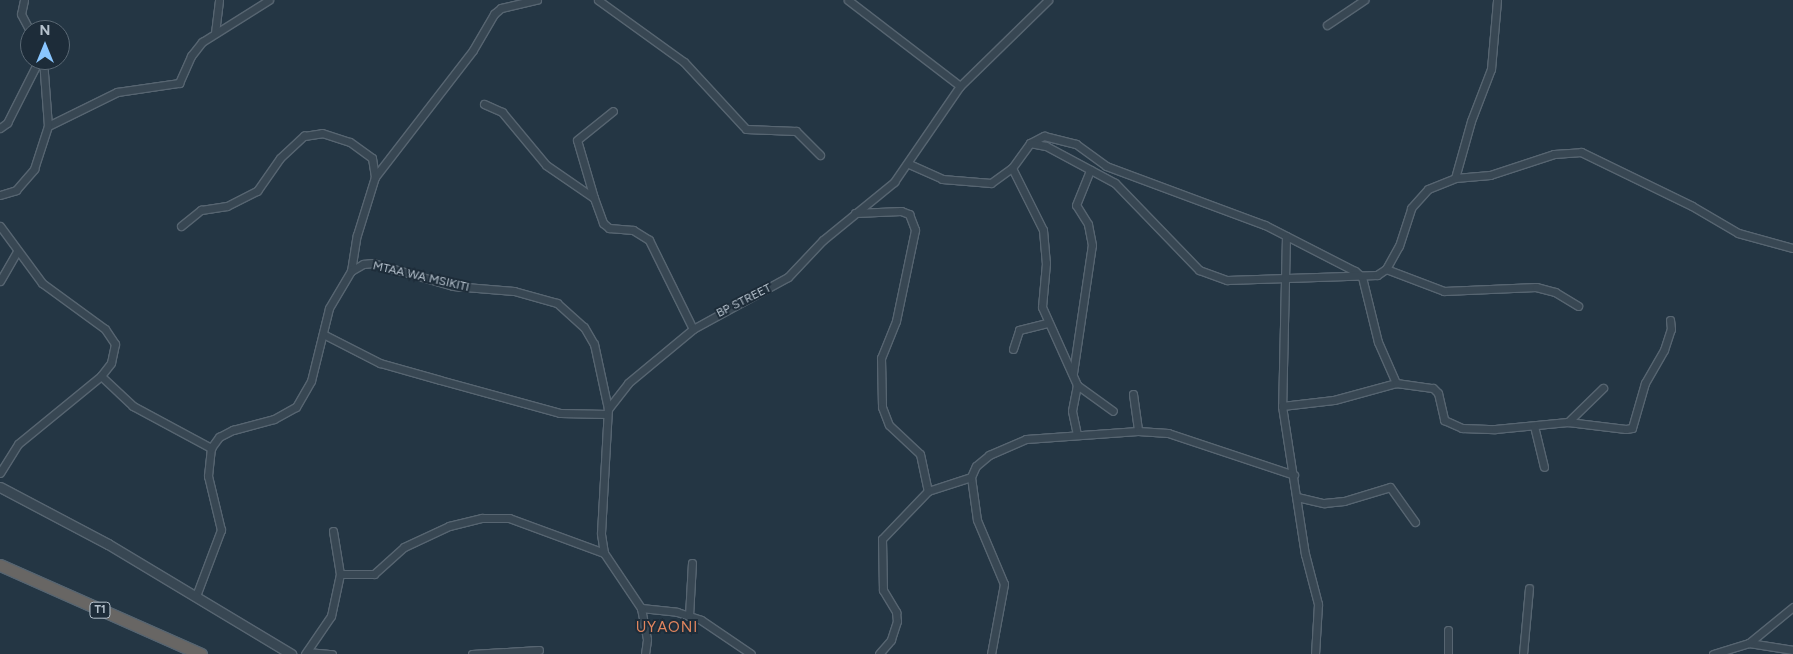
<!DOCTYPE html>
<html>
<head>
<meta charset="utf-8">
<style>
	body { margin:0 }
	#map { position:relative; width:1793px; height:654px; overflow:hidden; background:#243644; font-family:Figtree,sans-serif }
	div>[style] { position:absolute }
	.roads { filter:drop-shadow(1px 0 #576571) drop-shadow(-1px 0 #576571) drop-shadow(0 1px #576571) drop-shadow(0 -1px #576571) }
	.minor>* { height:7px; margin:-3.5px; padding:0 3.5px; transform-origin:3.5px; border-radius:3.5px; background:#384753 }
	.tertiary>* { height:9px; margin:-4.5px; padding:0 4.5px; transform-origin:4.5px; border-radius:4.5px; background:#384753 }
	.trunk>* { height:11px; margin:-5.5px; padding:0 5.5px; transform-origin:5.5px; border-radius:5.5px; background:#686664 }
	span { translate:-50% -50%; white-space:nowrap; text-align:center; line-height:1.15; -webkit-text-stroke:4px #1d2c39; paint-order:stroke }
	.shield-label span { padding:1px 4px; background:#1d2c39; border:1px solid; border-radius:4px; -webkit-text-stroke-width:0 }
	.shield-label { font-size:11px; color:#b6c2cd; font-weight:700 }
	.street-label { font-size:12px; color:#b6c2cd }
	.quarter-label { font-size:15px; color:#e0855e; letter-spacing:1px }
	.north { position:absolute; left:20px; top:20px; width:50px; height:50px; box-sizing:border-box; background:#1d2c39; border:1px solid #5a6874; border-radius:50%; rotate:0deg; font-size:14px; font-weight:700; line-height:20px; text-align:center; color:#b6c2cd }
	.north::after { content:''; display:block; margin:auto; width:18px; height:22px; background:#89c6ff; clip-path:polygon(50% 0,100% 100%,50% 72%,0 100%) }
</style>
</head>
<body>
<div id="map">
	<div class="roads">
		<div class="minor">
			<i style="left:24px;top:0;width:14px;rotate:102deg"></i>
			<i style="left:21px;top:14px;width:19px;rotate:62deg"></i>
			<i style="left:598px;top:0;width:106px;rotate:35.8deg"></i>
			<i style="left:684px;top:62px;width:91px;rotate:47.2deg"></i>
			<i style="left:746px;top:129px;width:50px;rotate:2.3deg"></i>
			<i style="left:796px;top:131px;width:34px;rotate:45deg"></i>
			<i style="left:848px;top:0;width:141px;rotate:37.5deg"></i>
			<i style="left:1327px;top:25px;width:45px;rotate:-34deg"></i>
			<i style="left:215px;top:33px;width:33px;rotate:-83deg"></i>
			<i style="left:484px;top:104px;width:20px;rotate:24deg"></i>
			<i style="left:502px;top:112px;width:69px;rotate:50.3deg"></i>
			<i style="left:546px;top:165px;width:58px;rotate:34.5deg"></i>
			<i style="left:594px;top:198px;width:27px;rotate:70deg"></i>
			<i style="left:603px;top:223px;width:8px;rotate:40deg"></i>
			<i style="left:609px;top:228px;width:24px;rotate:5deg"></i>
			<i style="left:633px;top:230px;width:19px;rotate:32deg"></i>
			<i style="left:649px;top:240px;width:99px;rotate:63.7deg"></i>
			<i style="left:48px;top:126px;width:77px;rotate:-26.2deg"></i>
			<i style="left:117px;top:92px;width:63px;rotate:-8.3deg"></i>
			<i style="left:179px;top:83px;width:30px;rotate:-66deg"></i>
			<i style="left:191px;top:56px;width:18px;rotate:-52deg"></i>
			<i style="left:202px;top:42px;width:79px;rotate:-32.1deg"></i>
			<i style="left:0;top:128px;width:9px;rotate:-36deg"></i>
			<i style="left:7px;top:123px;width:71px;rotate:-63.1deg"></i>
			<i style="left:1030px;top:143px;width:16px;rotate:-27deg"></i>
			<i style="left:1044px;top:136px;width:33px;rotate:14deg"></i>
			<i style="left:1076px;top:144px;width:37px;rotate:36deg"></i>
			<i style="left:1106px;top:166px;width:170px;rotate:20.4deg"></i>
			<i style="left:1265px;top:225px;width:101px;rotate:27.1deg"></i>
			<i style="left:1355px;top:271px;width:9px;rotate:41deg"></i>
			<i style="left:1362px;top:277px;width:67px;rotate:76.2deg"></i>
			<i style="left:1378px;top:342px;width:45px;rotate:66.3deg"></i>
			<i style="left:909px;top:164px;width:36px;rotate:24deg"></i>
			<i style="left:942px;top:179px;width:49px;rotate:4.7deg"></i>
			<i style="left:991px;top:183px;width:26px;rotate:-36deg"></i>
			<i style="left:1012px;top:168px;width:31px;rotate:-54deg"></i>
			<i style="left:1030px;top:143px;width:16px;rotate:11deg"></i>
			<i style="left:1046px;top:146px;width:78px;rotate:28.2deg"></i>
			<i style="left:1115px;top:183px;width:121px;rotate:46deg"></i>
			<i style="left:1199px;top:270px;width:30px;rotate:20deg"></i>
			<i style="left:1227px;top:280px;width:150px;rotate:-1.9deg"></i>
			<i style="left:1377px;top:275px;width:11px;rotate:-34deg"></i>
			<i style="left:1386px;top:269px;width:26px;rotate:-61deg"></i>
			<i style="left:1399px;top:246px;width:40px;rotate:-72deg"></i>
			<i style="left:1411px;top:208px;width:25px;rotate:-48deg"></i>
			<i style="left:1428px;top:189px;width:29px;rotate:-22deg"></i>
			<i style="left:1455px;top:178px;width:35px;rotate:-5deg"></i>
			<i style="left:1490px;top:175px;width:67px;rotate:-18.2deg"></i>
			<i style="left:1554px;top:154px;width:27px;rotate:-4deg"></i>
			<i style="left:1581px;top:152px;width:123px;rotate:25.9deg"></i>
			<i style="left:1692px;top:206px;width:53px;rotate:30.4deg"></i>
			<i style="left:1738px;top:233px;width:57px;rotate:15.3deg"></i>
			<i style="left:1012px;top:168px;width:69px;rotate:63.4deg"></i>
			<i style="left:1043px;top:230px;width:33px;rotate:85deg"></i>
			<i style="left:1046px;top:263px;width:44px;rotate:95.2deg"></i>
			<i style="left:1042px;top:307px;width:85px;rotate:65.8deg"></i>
			<i style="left:1077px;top:385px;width:26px;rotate:101deg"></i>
			<i style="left:1072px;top:411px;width:24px;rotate:78deg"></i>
			<i style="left:1455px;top:178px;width:59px;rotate:-74.3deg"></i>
			<i style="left:1471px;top:121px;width:56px;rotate:-69deg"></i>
			<i style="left:1491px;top:69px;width:69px;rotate:-85deg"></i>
			<i style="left:0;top:195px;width:17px;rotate:-17deg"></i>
			<i style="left:16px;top:190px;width:28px;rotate:-49deg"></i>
			<i style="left:34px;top:169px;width:45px;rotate:-72deg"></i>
			<i style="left:48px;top:126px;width:66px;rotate:-94.3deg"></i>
			<i style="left:594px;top:198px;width:60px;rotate:-106.3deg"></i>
			<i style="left:577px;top:140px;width:46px;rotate:-38.9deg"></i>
			<i style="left:855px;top:213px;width:46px;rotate:-2.5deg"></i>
			<i style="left:901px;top:211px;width:9px;rotate:21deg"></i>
			<i style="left:909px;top:214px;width:17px;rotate:69deg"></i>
			<i style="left:915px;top:230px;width:93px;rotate:101.8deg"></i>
			<i style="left:896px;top:321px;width:40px;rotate:112deg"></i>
			<i style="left:881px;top:358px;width:49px;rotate:88.8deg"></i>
			<i style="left:882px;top:407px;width:19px;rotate:69deg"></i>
			<i style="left:889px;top:425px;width:42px;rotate:43.1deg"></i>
			<i style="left:920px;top:454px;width:38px;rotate:78deg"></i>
			<i style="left:928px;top:491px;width:66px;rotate:133.8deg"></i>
			<i style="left:882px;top:539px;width:51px;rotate:88.9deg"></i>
			<i style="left:883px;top:590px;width:26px;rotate:59deg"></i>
			<i style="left:896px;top:612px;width:9px;rotate:84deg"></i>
			<i style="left:897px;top:621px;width:20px;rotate:108deg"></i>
			<i style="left:891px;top:640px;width:18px;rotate:131deg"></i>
			<i style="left:0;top:226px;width:71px;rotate:53.6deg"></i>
			<i style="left:42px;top:283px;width:78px;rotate:36.1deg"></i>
			<i style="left:105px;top:329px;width:18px;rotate:56deg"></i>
			<i style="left:115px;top:344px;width:19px;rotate:102deg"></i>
			<i style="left:111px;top:363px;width:16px;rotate:128deg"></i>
			<i style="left:101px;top:376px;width:107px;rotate:140.7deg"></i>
			<i style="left:18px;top:444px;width:34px;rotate:122deg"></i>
			<i style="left:181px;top:226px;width:26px;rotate:-39deg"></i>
			<i style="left:201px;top:210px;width:26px;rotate:-9deg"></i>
			<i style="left:227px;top:206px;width:34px;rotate:-27deg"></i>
			<i style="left:257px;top:191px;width:40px;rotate:-55.1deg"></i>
			<i style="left:280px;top:158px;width:33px;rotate:-43deg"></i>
			<i style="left:304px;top:136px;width:18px;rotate:-9deg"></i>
			<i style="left:322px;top:133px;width:29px;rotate:18deg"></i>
			<i style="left:350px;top:142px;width:27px;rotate:36deg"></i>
			<i style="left:372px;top:158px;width:19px;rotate:81deg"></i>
			<i style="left:1286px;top:236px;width:170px;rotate:91.3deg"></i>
			<i style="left:1282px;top:406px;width:150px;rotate:81.2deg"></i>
			<i style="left:1305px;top:554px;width:52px;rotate:75.4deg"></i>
			<i style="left:1318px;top:604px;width:50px;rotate:93.4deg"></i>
			<i style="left:1386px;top:269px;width:62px;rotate:20.8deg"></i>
			<i style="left:1444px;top:291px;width:92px;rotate:-2.5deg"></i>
			<i style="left:1536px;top:287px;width:20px;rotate:15deg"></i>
			<i style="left:1555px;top:292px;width:27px;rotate:31deg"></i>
			<i style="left:351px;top:271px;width:36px;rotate:-81deg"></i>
			<i style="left:357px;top:235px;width:61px;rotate:-72.8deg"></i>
			<i style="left:375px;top:177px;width:160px;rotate:-52.3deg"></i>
			<i style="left:473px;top:50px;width:42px;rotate:-59.7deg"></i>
			<i style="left:494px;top:14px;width:9px;rotate:-41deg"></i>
			<i style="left:501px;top:8px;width:37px;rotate:-13deg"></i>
			<i style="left:0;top:281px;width:34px;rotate:-60deg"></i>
			<i style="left:323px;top:334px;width:64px;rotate:27deg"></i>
			<i style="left:380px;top:363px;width:62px;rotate:15.8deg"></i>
			<i style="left:440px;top:380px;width:124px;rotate:15.4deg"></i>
			<i style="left:560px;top:413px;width:47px;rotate:1.2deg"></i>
			<i style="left:1013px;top:349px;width:20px;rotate:-72deg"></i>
			<i style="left:1019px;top:330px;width:30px;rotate:-14deg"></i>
			<i style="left:1073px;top:373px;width:129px;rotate:-81.6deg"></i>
			<i style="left:1092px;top:245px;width:21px;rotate:-101deg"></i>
			<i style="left:1088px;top:224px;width:22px;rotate:-122deg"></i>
			<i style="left:1076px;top:205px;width:38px;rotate:-68deg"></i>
			<i style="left:101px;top:376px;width:44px;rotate:43.2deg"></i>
			<i style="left:133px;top:406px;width:89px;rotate:28.3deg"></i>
			<i style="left:1077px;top:385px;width:44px;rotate:35.8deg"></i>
			<i style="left:1133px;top:394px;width:37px;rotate:82deg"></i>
			<i style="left:1282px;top:406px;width:52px;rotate:-6.6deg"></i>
			<i style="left:1334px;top:400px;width:64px;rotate:-15.3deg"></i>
			<i style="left:1396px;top:383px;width:37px;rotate:8deg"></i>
			<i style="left:1433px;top:388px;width:7px;rotate:45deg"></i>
			<i style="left:1438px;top:393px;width:28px;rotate:77deg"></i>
			<i style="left:1444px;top:420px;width:20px;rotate:24deg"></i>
			<i style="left:1462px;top:428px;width:33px;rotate:2deg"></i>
			<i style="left:1495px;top:429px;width:73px;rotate:-5.5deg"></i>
			<i style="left:1568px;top:422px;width:58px;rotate:6.9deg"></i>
			<i style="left:1626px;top:429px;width:6px;rotate:-9deg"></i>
			<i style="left:1632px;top:428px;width:47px;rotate:-73.9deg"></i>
			<i style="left:1645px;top:383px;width:38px;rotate:-60deg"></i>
			<i style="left:1664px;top:350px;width:22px;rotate:-72deg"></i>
			<i style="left:1671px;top:329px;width:9px;rotate:-96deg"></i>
			<i style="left:1568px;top:422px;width:49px;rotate:-44.2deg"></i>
			<i style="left:1534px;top:426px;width:42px;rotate:76.3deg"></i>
			<i style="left:971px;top:477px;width:43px;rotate:82.1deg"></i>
			<i style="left:977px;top:520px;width:69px;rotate:67.1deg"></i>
			<i style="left:1004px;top:584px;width:71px;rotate:100.5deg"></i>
			<i style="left:928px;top:491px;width:45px;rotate:-18deg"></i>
			<i style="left:971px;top:477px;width:12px;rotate:-66deg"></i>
			<i style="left:976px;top:466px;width:17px;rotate:-40deg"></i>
			<i style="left:989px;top:455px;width:40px;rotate:-23.4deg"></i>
			<i style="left:1026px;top:439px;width:112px;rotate:-4.1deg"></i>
			<i style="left:1138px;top:431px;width:30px;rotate:4deg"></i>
			<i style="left:1168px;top:433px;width:133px;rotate:18.4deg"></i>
			<i style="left:1297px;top:497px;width:28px;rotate:13deg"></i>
			<i style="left:1324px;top:503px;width:20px;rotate:-6deg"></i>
			<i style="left:1344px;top:501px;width:48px;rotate:-16.9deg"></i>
			<i style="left:1390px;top:487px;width:43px;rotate:54.5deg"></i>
			<i style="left:333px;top:531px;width:44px;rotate:80.8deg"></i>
			<i style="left:196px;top:596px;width:71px;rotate:-69.3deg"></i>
			<i style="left:221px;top:530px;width:56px;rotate:-103.5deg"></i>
			<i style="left:208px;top:476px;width:28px;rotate:-84deg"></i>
			<i style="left:211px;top:448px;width:14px;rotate:-54deg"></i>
			<i style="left:219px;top:437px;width:16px;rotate:-27deg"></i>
			<i style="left:233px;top:430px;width:42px;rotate:-15deg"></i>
			<i style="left:274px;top:419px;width:25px;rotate:-29deg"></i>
			<i style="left:296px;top:407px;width:30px;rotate:-60deg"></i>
			<i style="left:311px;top:381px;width:75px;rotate:-76.1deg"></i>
			<i style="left:329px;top:308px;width:43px;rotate:-59.3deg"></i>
			<i style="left:351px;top:271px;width:14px;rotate:-30deg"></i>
			<i style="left:363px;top:264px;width:10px;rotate:-6deg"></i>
			<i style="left:373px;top:263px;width:83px;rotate:16deg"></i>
			<i style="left:453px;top:286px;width:61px;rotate:4.7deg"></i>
			<i style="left:514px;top:291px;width:45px;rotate:15.6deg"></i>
			<i style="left:557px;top:303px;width:36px;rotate:42deg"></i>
			<i style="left:584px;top:327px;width:20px;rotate:60deg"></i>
			<i style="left:594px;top:344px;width:66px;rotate:77.8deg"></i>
			<i style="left:641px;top:608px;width:36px;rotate:6deg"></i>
			<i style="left:677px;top:612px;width:25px;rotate:18deg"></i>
			<i style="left:701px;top:620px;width:60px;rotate:34.2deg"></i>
			<i style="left:689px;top:616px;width:53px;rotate:-86.8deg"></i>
			<i style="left:1749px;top:643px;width:45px;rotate:9deg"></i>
			<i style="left:307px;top:652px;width:25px;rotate:5deg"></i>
			<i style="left:305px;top:654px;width:46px;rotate:-55.6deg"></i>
			<i style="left:331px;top:616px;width:43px;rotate:-77.9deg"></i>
			<i style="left:340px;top:574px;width:34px"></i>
			<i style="left:374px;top:574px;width:40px;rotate:-42deg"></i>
			<i style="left:404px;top:547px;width:50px;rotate:-25deg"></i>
			<i style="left:449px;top:526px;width:34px;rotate:-14deg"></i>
			<i style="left:482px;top:518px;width:27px"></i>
			<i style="left:509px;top:518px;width:101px;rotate:20.2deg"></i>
			<i style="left:472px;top:654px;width:67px;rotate:-3.4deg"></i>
			<i style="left:645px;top:654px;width:15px;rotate:-82deg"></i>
			<i style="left:647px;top:639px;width:32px;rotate:-101deg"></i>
			<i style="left:641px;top:608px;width:66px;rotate:-123.9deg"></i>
			<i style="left:604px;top:553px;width:20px;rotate:-99deg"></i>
			<i style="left:601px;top:533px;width:124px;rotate:-86.8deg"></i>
			<i style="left:608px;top:409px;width:33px;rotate:-52deg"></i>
			<i style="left:628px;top:383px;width:85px;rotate:-39.7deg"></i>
			<i style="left:693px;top:329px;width:108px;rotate:-28.7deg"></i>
			<i style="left:788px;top:277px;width:51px;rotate:-46.6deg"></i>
			<i style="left:823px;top:240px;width:92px;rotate:-39.2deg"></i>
			<i style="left:894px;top:182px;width:116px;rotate:-55.5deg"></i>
			<i style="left:960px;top:86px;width:123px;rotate:-44.3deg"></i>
			<i style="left:1448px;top:654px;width:24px;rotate:-90deg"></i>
			<i style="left:1523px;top:654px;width:66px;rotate:-84.8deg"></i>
			<i style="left:1713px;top:654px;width:38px;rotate:-17deg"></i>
			<i style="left:1749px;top:643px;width:57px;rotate:-39.3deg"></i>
		</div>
		<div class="tertiary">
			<i style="left:0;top:487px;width:122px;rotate:27.8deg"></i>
			<i style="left:108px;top:544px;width:214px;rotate:31deg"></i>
		</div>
		<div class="trunk">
			<i style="left:0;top:565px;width:220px;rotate:23.9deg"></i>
		</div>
	</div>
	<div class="shield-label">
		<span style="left:100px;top:610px">T1</span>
	</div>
	<div class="street-label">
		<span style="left:421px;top:277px;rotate:13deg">MTAA WA MSIKITI</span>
		<span style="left:744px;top:301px;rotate:-27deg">BP STREET</span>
	</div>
	<div class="quarter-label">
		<span style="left:667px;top:628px">UYAONI</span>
	</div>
	<div class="north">N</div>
</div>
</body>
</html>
